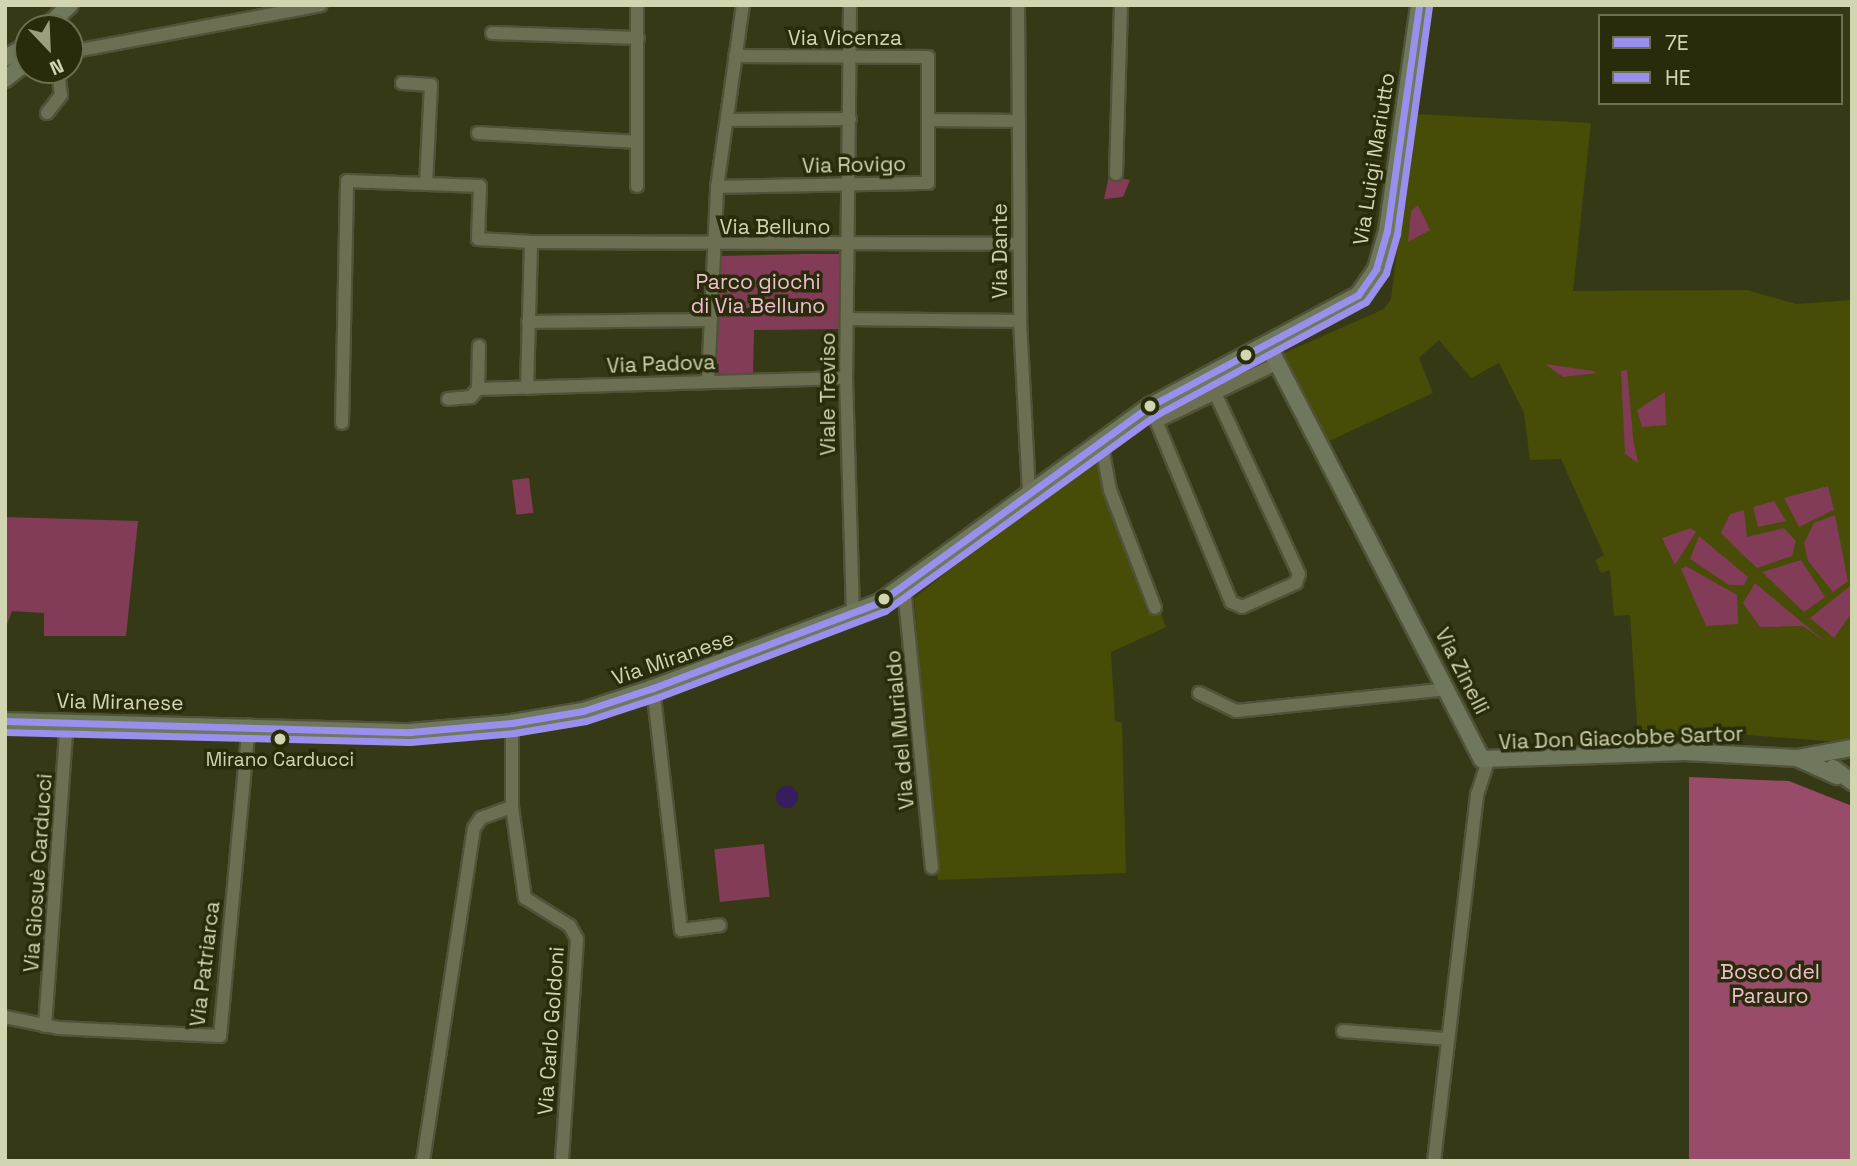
<!DOCTYPE html>
<html>
<head>
<meta charset="utf-8">
<style>
	body { margin:0 }
	#map { position:relative; width:1857px; height:1166px; overflow:hidden; background:#363916; font-family:"Space Grotesk",sans-serif }
	div>[style] { position:absolute }
	.built>* { inset:0; background:#474c07 }
	.green>* { inset:0; background:#823c57; transform-origin:0 0 }
	.forest>* { inset:0; background:#984c69 }
	.water>* { inset:0; background:#351d5e }
	.round { border-radius:50% }
	.roads { filter:drop-shadow(2px 0 #515339) drop-shadow(-2px 0 #515339) drop-shadow(0 2px #515339) drop-shadow(0 -2px #515339) }
	.minor>* { height:12px; margin:-6px; padding:0 6px; transform-origin:6px; border-radius:6px; background:#6c6f52 }
	.major>* { height:16px; margin:-8px; padding:0 8px; transform-origin:8px; border-radius:8px; background:#6f775d }
	.bus-1>* { height:7px; margin:-3.5px; padding:0 3.5px; transform-origin:3.5px; border-radius:3.5px; background:#9990ee }
	.bus-2>* { height:7px; margin:-3.5px; padding:0 3.5px; transform-origin:3.5px; border-radius:3.5px; background:#9990ee }
	.dots>* { width:19px; height:19px; translate:-50% -50%; box-sizing:border-box; border:4px solid #292c0b; border-radius:50% }
	span { translate:-50% -50%; white-space:nowrap; text-align:center; line-height:1.15; -webkit-text-stroke:7px #292c0b; paint-order:stroke }
	.bus-label { font-size:19px; color:#d1d6b1 }
	.street-label { font-size:21px; color:#d1d6b1 }
	.park-label { font-size:21px; color:#f1bfd2 }
	.frame { position:absolute; inset:0; border:7px solid #d1d6b1; pointer-events:none }
	.legend { position:absolute; left:1598px; top:14px; width:245px; height:91px; box-sizing:border-box; background:#292c0b; border:2px solid #6c704d; margin:0; padding:9px 12px; list-style:none; font-size:21px; color:#d1d6b1 }
	.legend li { display:flex; align-items:center; gap:14px; height:35px }
	.legend b { width:35px; border:2px solid #6c704d }
	.north { position:absolute; left:14px; top:14px; width:70px; height:70px; box-sizing:border-box; background:#292c0b; border:2px solid #6c704d; border-radius:50%; rotate:157deg; font-size:19px; font-weight:700; line-height:28px; text-align:center; color:#d1d6b1 }
	.north::after { content:''; display:block; margin:auto; width:24px; height:32px; background:#9b9f7b; clip-path:polygon(50% 0,100% 100%,50% 72%,0 100%) }
</style>
</head>
<body>
<div id="map">
	<div class="built">
		<i style="clip-path:polygon(1414px 114px,1591px 123px,1573px 291px,1747px 290px,1796px 304px,1852px 300px,1852px 743px,1747px 735px,1638px 738px,1630px 615px,1614px 616px,1610px 570px,1601px 573px,1595px 560px,1604px 555px,1561px 459px,1530px 460px,1524px 413px,1499px 363px,1471px 378px,1439px 340px,1419px 358px,1433px 393px,1327px 442px,1282px 354px,1384px 309px,1391px 299px)"></i>
		<i style="clip-path:polygon(1098px 453px,1147px 613px,1160px 611px,1166px 627px,1111px 652px,1115px 721px,1122px 723px,1126px 873px,938px 880px,914px 598px)"></i>
	</div>
	<div class="green">
		<i style="clip-path:polygon(1109px 176px,1130px 180px,1123px 197px,1104px 199px)"></i>
		<i style="clip-path:polygon(1418px 205px,1430px 230px,1408px 242px,1411px 211px)"></i>
		<i style="clip-path:polygon(804px 254px,842px 254px,839px 329px,754px 330px,753px 373px,714px 374px,719px 256px)"></i>
		<i style="clip-path:polygon(1545px 364px,1594px 371px,1597px 373px,1563px 377px)"></i>
		<i style="clip-path:polygon(1627px 370px,1633px 438px,1638px 463px,1625px 454px,1621px 371px)"></i>
		<i style="clip-path:polygon(1665px 392px,1666px 425px,1642px 427px,1637px 410px)"></i>
		<i style="left:529px;top:478px;width:35px;height:17px;rotate:83deg"></i>
		<i style="clip-path:polygon(1828px 486px,1834px 510px,1799px 527px,1784px 498px)"></i>
		<i style="clip-path:polygon(1774px 501px,1786px 521px,1758px 527px,1753px 507px)"></i>
		<i style="clip-path:polygon(1744px 510px,1747px 537px,1784px 528px,1796px 541px,1792px 556px,1757px 568px,1743px 555px,1721px 533px,1730px 514px)"></i>
		<i style="clip-path:polygon(1835px 515px,1848px 581px,1833px 592px,1808px 561px,1804px 543px,1814px 523px)"></i>
		<i style="clip-path:polygon(5px 517px,138px 521px,126px 636px,44px 636px,44px 613px,12px 611px,5px 630px)"></i>
		<i style="clip-path:polygon(1691px 528px,1696px 532px,1675px 565px,1662px 538px)"></i>
		<i style="clip-path:polygon(1699px 536px,1748px 577px,1744px 585px,1729px 585px,1690px 559px)"></i>
		<i style="clip-path:polygon(1801px 560px,1825px 597px,1804px 612px,1762px 572px)"></i>
		<i style="clip-path:polygon(1686px 566px,1737px 595px,1738px 624px,1706px 626px,1681px 569px)"></i>
		<i style="clip-path:polygon(1755px 583px,1827px 643px,1803px 626px,1760px 627px,1743px 603px)"></i>
		<i style="clip-path:polygon(1850px 586px,1850px 615px,1834px 638px,1810px 618px)"></i>
		<i style="left:764px;top:844px;width:53px;height:50px;rotate:84deg"></i>
	</div>
	<div class="forest">
		<i style="clip-path:polygon(1689px 777px,1789px 781px,1852px 806px,1852px 1161px,1689px 1161px)"></i>
	</div>
	<div class="water">
		<i class="round" style="left:776px;top:786px;width:22px;height:22px"></i>
	</div>
	<div class="roads">
		<div class="minor">
			<i style="left:850px;top:5px;width:373px;rotate:90.6deg"></i>
			<i style="left:846px;top:378px;width:236px;rotate:88.3deg"></i>
			<i style="left:1018px;top:5px;width:316px;rotate:89.6deg"></i>
			<i style="left:1020px;top:321px;width:174px;rotate:87deg"></i>
			<i style="left:492px;top:33px;width:146px;rotate:2deg"></i>
			<i style="left:70px;top:52px;width:255px;rotate:-10.6deg"></i>
			<i style="left:402px;top:83px;width:29px;rotate:4deg"></i>
			<i style="left:431px;top:85px;width:99px;rotate:92.9deg"></i>
			<i style="left:47px;top:113px;width:23px;rotate:-52deg"></i>
			<i style="left:61px;top:95px;width:25px;rotate:-97deg"></i>
			<i style="left:727px;top:120px;width:123px;rotate:-0.5deg"></i>
			<i style="left:928px;top:120px;width:91px;rotate:0.6deg"></i>
			<i style="left:478px;top:133px;width:159px;rotate:3.2deg"></i>
			<i style="left:1116px;top:174px;width:169px;rotate:-88.3deg"></i>
			<i style="left:637px;top:186px;width:181px;rotate:-90deg"></i>
			<i style="left:717px;top:187px;width:211px;rotate:-1.1deg"></i>
			<i style="left:928px;top:183px;width:126px;rotate:-90deg"></i>
			<i style="left:928px;top:57px;width:193px;rotate:-179.7deg"></i>
			<i style="left:848px;top:319px;width:172px;rotate:0.7deg"></i>
			<i style="left:528px;top:322px;width:180px;rotate:-0.6deg"></i>
			<i style="left:479px;top:346px;width:43px;rotate:91.3deg"></i>
			<i style="left:478px;top:389px;width:368px;rotate:-1.7deg"></i>
			<i style="left:708px;top:381px;width:194px;rotate:-87.3deg"></i>
			<i style="left:717px;top:187px;width:184px;rotate:-81.9deg"></i>
			<i style="left:527px;top:388px;width:146px;rotate:-88.4deg"></i>
			<i style="left:531px;top:242px;width:488px;rotate:0.2deg"></i>
			<i style="left:448px;top:399px;width:23px;rotate:-5deg"></i>
			<i style="left:471px;top:397px;width:11px;rotate:-49deg"></i>
			<i style="left:1150px;top:406px;width:212px;rotate:67.5deg"></i>
			<i style="left:1231px;top:602px;width:12px;rotate:24deg"></i>
			<i style="left:1242px;top:607px;width:59px;rotate:-24deg"></i>
			<i style="left:1296px;top:583px;width:9px;rotate:-72deg"></i>
			<i style="left:1299px;top:574px;width:200px;rotate:-114.9deg"></i>
			<i style="left:1157px;top:421px;width:134px;rotate:-25.6deg"></i>
			<i style="left:342px;top:423px;width:242px;rotate:-88.8deg"></i>
			<i style="left:347px;top:181px;width:133px;rotate:2.2deg"></i>
			<i style="left:480px;top:186px;width:53px;rotate:92.2deg"></i>
			<i style="left:478px;top:239px;width:53px;rotate:3.2deg"></i>
			<i style="left:1101px;top:441px;width:50px;rotate:79.6deg"></i>
			<i style="left:1110px;top:490px;width:126px;rotate:69.1deg"></i>
			<i style="left:904px;top:588px;width:281px;rotate:84.3deg"></i>
			<i style="left:653px;top:688px;width:244px;rotate:83.4deg"></i>
			<i style="left:681px;top:930px;width:39px;rotate:-7deg"></i>
			<i style="left:1199px;top:693px;width:41px;rotate:25.9deg"></i>
			<i style="left:1236px;top:711px;width:213px;rotate:-5.9deg"></i>
			<i style="left:512px;top:723px;width:84px;rotate:90deg"></i>
			<i style="left:512px;top:807px;width:92px;rotate:81.9deg"></i>
			<i style="left:525px;top:898px;width:53px;rotate:31.9deg"></i>
			<i style="left:570px;top:926px;width:15px;rotate:62deg"></i>
			<i style="left:577px;top:939px;width:223px;rotate:93.9deg"></i>
			<i style="left:5px;top:1017px;width:54px;rotate:11.7deg"></i>
			<i style="left:58px;top:1028px;width:162px;rotate:2.8deg"></i>
			<i style="left:220px;top:1036px;width:312px;rotate:-84.7deg"></i>
			<i style="left:45px;top:1026px;width:305px;rotate:-85.9deg"></i>
			<i style="left:1343px;top:1031px;width:103px;rotate:4.4deg"></i>
			<i style="left:423px;top:1161px;width:337px;rotate:-81.3deg"></i>
			<i style="left:474px;top:828px;width:12px;rotate:-55deg"></i>
			<i style="left:481px;top:818px;width:33px;rotate:-20deg"></i>
			<i style="left:1434px;top:1161px;width:369px;rotate:-83.3deg"></i>
			<i style="left:1477px;top:795px;width:35px;rotate:-72deg"></i>
		</div>
		<div class="major">
			<i style="left:46px;top:28px;width:33px;rotate:-44deg"></i>
			<i style="left:5px;top:58px;width:26px;rotate:-29deg"></i>
			<i style="left:5px;top:79px;width:29px;rotate:-38deg"></i>
			<i style="left:1269px;top:347px;width:464px;rotate:62.7deg"></i>
			<i style="left:1482px;top:759px;width:203px;rotate:-2deg"></i>
			<i style="left:1685px;top:752px;width:112px;rotate:3.1deg"></i>
			<i style="left:1797px;top:758px;width:56px;rotate:-10.3deg"></i>
			<i style="left:5px;top:721px;width:405px;rotate:1.6deg"></i>
			<i style="left:410px;top:732px;width:102px;rotate:-5deg"></i>
			<i style="left:512px;top:723px;width:72px;rotate:-9.6deg"></i>
			<i style="left:583px;top:711px;width:74px;rotate:-18.2deg"></i>
			<i style="left:653px;top:688px;width:243px;rotate:-20.7deg"></i>
			<i style="left:880px;top:602px;width:334px;rotate:-36deg"></i>
			<i style="left:1150px;top:406px;width:236px;rotate:-28.1deg"></i>
			<i style="left:1358px;top:295px;width:32px;rotate:-55deg"></i>
			<i style="left:1376px;top:269px;width:40px;rotate:-74deg"></i>
			<i style="left:1387px;top:231px;width:228px;rotate:-81.9deg"></i>
			<i style="left:1799px;top:759px;width:42px;rotate:24.1deg"></i>
			<i style="left:1833px;top:768px;width:24px;rotate:36deg"></i>
		</div>
	</div>
	<div class="bus-1">
		<i style="left:5px;top:721px;width:405px;rotate:1.6deg"></i>
		<i style="left:410px;top:732px;width:102px;rotate:-5deg"></i>
		<i style="left:512px;top:723px;width:72px;rotate:-9.6deg"></i>
		<i style="left:583px;top:711px;width:74px;rotate:-18.2deg"></i>
		<i style="left:653px;top:688px;width:243px;rotate:-20.7deg"></i>
		<i style="left:880px;top:602px;width:334px;rotate:-36deg"></i>
		<i style="left:1150px;top:406px;width:236px;rotate:-28.1deg"></i>
		<i style="left:1358px;top:295px;width:32px;rotate:-55deg"></i>
		<i style="left:1376px;top:269px;width:40px;rotate:-74deg"></i>
		<i style="left:1387px;top:231px;width:228px;rotate:-81.9deg"></i>
	</div>
	<div class="bus-2">
		<i style="left:5px;top:732px;width:405px;rotate:1.4deg"></i>
		<i style="left:410px;top:742px;width:104px;rotate:-4.9deg"></i>
		<i style="left:514px;top:733px;width:73px;rotate:-9.5deg"></i>
		<i style="left:586px;top:721px;width:74px;rotate:-18.2deg"></i>
		<i style="left:656px;top:698px;width:245px;rotate:-20.8deg"></i>
		<i style="left:885px;top:611px;width:334px;rotate:-35.9deg"></i>
		<i style="left:1156px;top:415px;width:238px;rotate:-28.3deg"></i>
		<i style="left:1366px;top:302px;width:35px;rotate:-55deg"></i>
		<i style="left:1386px;top:273px;width:41px;rotate:-74.2deg"></i>
		<i style="left:1397px;top:234px;width:230px;rotate:-82deg"></i>
	</div>
	<div class="dots">
		<i style="left:1246px;top:355px;background:#d1d6b1"></i>
		<i style="left:1150px;top:406px;background:#d1d6b1"></i>
		<i style="left:884px;top:599px;background:#d1d6b1"></i>
		<i style="left:280px;top:739px;background:#d1d6b1"></i>
	</div>
	<div class="bus-label">
		<span style="left:280px;top:760px">Mirano Carducci</span>
	</div>
	<div class="street-label">
		<span style="left:845px;top:38px">Via Vicenza</span>
		<span style="left:1374px;top:159px;rotate:-81deg">Via Luigi Mariutto</span>
		<span style="left:854px;top:165px;rotate:-1deg">Via Rovigo</span>
		<span style="left:775px;top:227px">Via Belluno</span>
		<span style="left:1000px;top:251px;rotate:-90deg">Via Dante</span>
		<span style="left:661px;top:364px;rotate:-2deg">Via Padova</span>
		<span style="left:828px;top:394px;rotate:-90deg">Viale Treviso</span>
		<span style="left:673px;top:658px;rotate:-19deg">Via Miranese</span>
		<span style="left:1462px;top:671px;rotate:63deg">Via Zinelli</span>
		<span style="left:120px;top:702px;rotate:1deg">Via Miranese</span>
		<span style="left:900px;top:730px;rotate:-95deg">Via del Murialdo</span>
		<span style="left:1621px;top:738px;rotate:-2deg">Via Don Giacobbe Sartor</span>
		<span style="left:38px;top:873px;rotate:-86deg">Via Giosuè Carducci</span>
		<span style="left:205px;top:964px;rotate:-83deg">Via Patriarca</span>
		<span style="left:551px;top:1031px;rotate:-86deg">Via Carlo Goldoni</span>
	</div>
	<div class="park-label">
		<span style="left:758px;top:294px">Parco giochi<br>di Via Belluno</span>
		<span style="left:1770px;top:984px">Bosco del<br>Parauro</span>
	</div>
	<div class="frame"></div>
	<ul class="legend">
	<li><b style="height:9px;background:#9990ee"></b>7E</li>
	<li><b style="height:9px;background:#9990ee"></b>HE</li>
	</ul>
	<div class="north">N</div>
</div>
</body>
</html>
